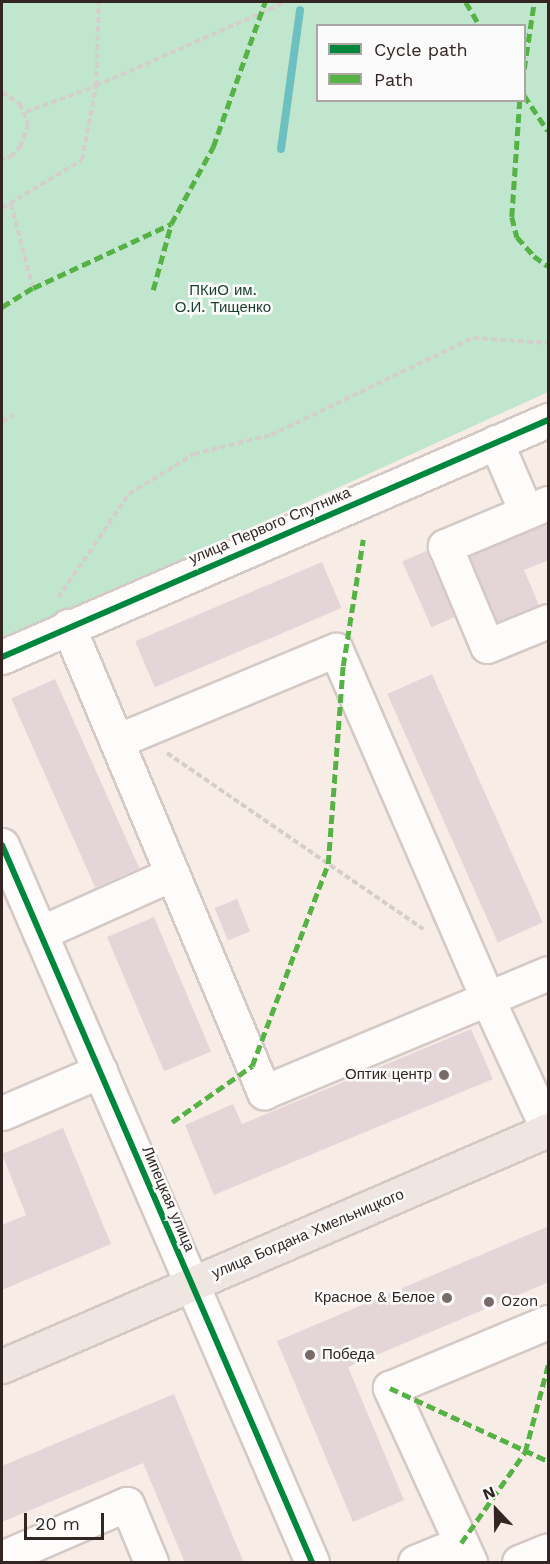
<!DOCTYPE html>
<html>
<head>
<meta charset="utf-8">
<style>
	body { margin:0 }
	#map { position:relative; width:550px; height:1564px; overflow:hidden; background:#f8ece7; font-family:"Work Sans",sans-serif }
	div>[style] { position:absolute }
	.green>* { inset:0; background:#c0e6cd }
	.stream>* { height:8px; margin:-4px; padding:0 4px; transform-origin:4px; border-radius:4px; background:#6cc1c0 }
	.building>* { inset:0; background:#e4d6d8; transform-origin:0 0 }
	.path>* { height:4px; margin-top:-2px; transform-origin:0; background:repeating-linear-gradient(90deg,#d4cfcc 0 6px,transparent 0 9px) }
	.roads { filter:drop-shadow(2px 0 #d5c9c5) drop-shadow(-2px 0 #d5c9c5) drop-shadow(0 2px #d5c9c5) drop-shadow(0 -2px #d5c9c5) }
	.minor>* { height:33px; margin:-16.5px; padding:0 16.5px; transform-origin:16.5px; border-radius:16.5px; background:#fefcfb }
	.major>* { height:33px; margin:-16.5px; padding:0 16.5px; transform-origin:16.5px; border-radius:16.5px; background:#f0e6e1 }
	.quiet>* { height:4.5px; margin-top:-2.25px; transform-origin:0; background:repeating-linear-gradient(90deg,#56b245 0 9px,transparent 0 13.5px) }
	.cycleway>* { height:6px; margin:-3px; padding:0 3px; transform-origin:3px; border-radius:3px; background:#00873e }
	.dots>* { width:16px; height:16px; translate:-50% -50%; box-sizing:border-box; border:3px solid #fbfbfb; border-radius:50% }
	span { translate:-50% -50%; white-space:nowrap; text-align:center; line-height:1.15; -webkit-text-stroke:5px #fbfbfb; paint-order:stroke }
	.park-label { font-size:15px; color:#193f2d }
	.street-label { font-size:15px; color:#332622 }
	.poi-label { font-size:15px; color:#332622 }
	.right { translate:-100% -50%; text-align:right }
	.left { translate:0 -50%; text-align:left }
	.frame { position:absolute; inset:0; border:3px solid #332622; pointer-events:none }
	.legend { position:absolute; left:316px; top:24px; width:210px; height:78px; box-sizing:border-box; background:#fbfbfb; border:2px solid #aba6a4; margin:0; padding:8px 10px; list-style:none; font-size:18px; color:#332622 }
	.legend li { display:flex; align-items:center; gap:12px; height:30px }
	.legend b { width:30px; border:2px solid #aba6a4 }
	.north { position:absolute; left:466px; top:1480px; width:60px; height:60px; -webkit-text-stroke:4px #fbfbfb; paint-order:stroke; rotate:338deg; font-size:16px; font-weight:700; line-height:24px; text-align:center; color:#332622 }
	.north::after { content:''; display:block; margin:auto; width:21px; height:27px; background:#332622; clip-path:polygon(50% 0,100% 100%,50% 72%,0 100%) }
	.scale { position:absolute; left:24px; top:1513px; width:80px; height:27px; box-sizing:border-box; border:3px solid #332622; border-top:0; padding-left:8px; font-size:18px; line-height:21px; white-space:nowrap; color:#332622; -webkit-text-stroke:4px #fbfbfb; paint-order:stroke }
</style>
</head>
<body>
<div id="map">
	<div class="green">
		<i style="clip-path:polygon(evenodd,2px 2px,548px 2px,548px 392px,2px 641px,2px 2px,318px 26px,524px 26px,524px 100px,318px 100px,318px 26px)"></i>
	</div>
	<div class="stream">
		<i style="left:281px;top:149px;width:140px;rotate:-82.2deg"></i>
	</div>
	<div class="building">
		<i style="clip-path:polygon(549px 523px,549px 560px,524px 570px,539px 605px,497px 622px,470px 556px)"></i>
		<i style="left:426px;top:551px;width:72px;height:26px;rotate:66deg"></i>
		<i style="left:322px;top:562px;width:50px;height:203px;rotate:67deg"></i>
		<i style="left:432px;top:674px;width:272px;height:49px;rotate:66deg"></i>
		<i style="left:55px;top:679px;width:207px;height:48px;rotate:66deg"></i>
		<i style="left:237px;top:899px;width:35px;height:24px;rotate:68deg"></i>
		<i style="left:154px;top:917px;width:146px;height:51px;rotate:67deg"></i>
		<i style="clip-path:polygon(471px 1029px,493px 1079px,214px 1195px,185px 1125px,233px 1104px,242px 1124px)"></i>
		<i style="clip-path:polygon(63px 1128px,111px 1244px,2px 1290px,2px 1225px,26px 1215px,2px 1154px)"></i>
		<i style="clip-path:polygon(549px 1226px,549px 1282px,348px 1367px,404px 1500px,353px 1522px,277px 1341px)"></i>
		<i style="clip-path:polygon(174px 1394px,244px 1563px,185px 1563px,143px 1463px,2px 1522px,2px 1466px)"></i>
	</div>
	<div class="path">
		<i style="left:2px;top:92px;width:22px;rotate:34deg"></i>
		<i style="left:20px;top:104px;width:22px;rotate:68deg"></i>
		<i style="left:28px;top:124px;width:23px;rotate:108deg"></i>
		<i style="left:21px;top:146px;width:12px;rotate:132deg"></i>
		<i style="left:13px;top:155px;width:12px;rotate:156deg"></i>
		<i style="left:26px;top:112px;width:75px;rotate:-20.4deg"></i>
		<i style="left:96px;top:86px;width:208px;rotate:-23.9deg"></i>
		<i style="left:11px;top:204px;width:87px;rotate:75.3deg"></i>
		<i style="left:2px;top:208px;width:93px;rotate:-31deg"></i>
		<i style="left:82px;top:160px;width:75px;rotate:-79.3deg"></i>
		<i style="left:96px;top:86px;width:84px;rotate:-88deg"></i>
		<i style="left:2px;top:422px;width:13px;rotate:-29deg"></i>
		<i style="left:58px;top:598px;width:126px;rotate:-55.7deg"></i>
		<i style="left:129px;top:494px;width:76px;rotate:-31.6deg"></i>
		<i style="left:194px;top:454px;width:79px;rotate:-13.9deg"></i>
		<i style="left:271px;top:435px;width:224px;rotate:-25.7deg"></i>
		<i style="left:473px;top:338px;width:75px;rotate:3.8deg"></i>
		<i style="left:167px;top:753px;width:311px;rotate:34.5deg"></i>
	</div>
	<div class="roads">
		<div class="minor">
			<i style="left:496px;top:442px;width:76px;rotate:66.8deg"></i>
			<i style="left:548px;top:503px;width:112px;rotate:157.3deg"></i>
			<i style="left:445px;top:546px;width:108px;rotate:67.2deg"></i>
			<i style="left:487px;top:646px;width:66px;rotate:-22.3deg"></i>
			<i style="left:68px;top:626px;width:506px;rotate:67.19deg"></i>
			<i style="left:264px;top:1092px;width:308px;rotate:-22.7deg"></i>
			<i style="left:2px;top:657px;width:595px;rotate:-23.46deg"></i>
			<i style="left:117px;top:741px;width:237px;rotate:-22.6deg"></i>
			<i style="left:336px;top:650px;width:379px;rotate:66.5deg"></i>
			<i style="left:487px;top:998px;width:145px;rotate:65.2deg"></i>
			<i style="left:2px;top:845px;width:781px;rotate:66.62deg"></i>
			<i style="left:40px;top:933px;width:145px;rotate:-24.1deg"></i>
			<i style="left:2px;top:1113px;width:107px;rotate:-23.2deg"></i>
			<i style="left:2px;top:1558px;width:136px;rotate:-23.4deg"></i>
			<i style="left:127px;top:1504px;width:63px;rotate:67.5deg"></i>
			<i style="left:415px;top:1562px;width:50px;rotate:-22.4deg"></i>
			<i style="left:470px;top:1562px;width:192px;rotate:-114.7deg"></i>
			<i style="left:390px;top:1388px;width:171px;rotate:-22.7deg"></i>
			<i style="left:519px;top:1562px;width:31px;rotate:-22deg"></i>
		</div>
		<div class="major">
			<i style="left:2px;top:1366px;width:595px;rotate:-23.38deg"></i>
		</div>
	</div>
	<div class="quiet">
		<i style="left:466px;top:2px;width:28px;rotate:60deg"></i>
		<i style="left:524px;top:69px;width:68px;rotate:-81.5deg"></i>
		<i style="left:524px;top:95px;width:43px;rotate:56.3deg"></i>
		<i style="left:520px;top:100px;width:117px;rotate:93.9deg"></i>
		<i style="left:512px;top:217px;width:21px;rotate:76deg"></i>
		<i style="left:517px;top:237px;width:25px;rotate:48deg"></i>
		<i style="left:534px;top:256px;width:17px;rotate:36deg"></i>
		<i style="left:153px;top:290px;width:68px;rotate:-74.7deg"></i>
		<i style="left:2px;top:307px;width:36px;rotate:-32deg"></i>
		<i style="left:33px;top:288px;width:152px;rotate:-24.9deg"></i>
		<i style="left:171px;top:224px;width:88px;rotate:-61.4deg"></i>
		<i style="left:213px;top:147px;width:154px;rotate:-70.3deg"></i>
		<i style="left:172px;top:1122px;width:98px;rotate:-35deg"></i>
		<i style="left:252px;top:1066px;width:216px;rotate:-69.4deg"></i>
		<i style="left:328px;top:864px;width:199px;rotate:-85.7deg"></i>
		<i style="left:343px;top:666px;width:128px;rotate:-81deg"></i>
		<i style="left:390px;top:1388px;width:174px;rotate:24.8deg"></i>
		<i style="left:461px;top:1543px;width:111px;rotate:-54.9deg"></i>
		<i style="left:525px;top:1452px;width:90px;rotate:-75.2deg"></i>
	</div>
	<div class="cycleway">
		<i style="left:2px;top:657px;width:595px;rotate:-23.46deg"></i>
		<i style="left:2px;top:845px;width:781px;rotate:66.62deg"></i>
	</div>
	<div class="dots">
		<i style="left:444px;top:1075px;background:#786b67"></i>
		<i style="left:447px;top:1298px;background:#786b67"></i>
		<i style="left:489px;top:1302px;background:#786b67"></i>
		<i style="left:310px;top:1355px;background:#786b67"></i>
	</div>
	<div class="park-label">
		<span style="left:223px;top:299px">ПКиО им.<br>О.И. Тищенко</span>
	</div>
	<div class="street-label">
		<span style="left:270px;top:526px;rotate:-23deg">улица Первого Спутника</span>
		<span style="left:168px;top:1199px;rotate:67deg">Липецкая улица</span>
		<span style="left:308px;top:1234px;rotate:-23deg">улица Богдана Хмельницкого</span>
	</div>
	<div class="poi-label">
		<span class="right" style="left:432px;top:1075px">Оптик центр</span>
		<span class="right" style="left:435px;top:1298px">Красное &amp; Белое</span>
		<span class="left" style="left:501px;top:1302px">Ozon</span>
		<span class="left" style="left:322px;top:1355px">Победа</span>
	</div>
	<div class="frame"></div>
	<ul class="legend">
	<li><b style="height:8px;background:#00873e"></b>Cycle path</li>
	<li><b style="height:8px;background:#56b245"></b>Path</li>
	</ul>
	<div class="north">N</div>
	<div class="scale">20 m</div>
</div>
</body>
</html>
